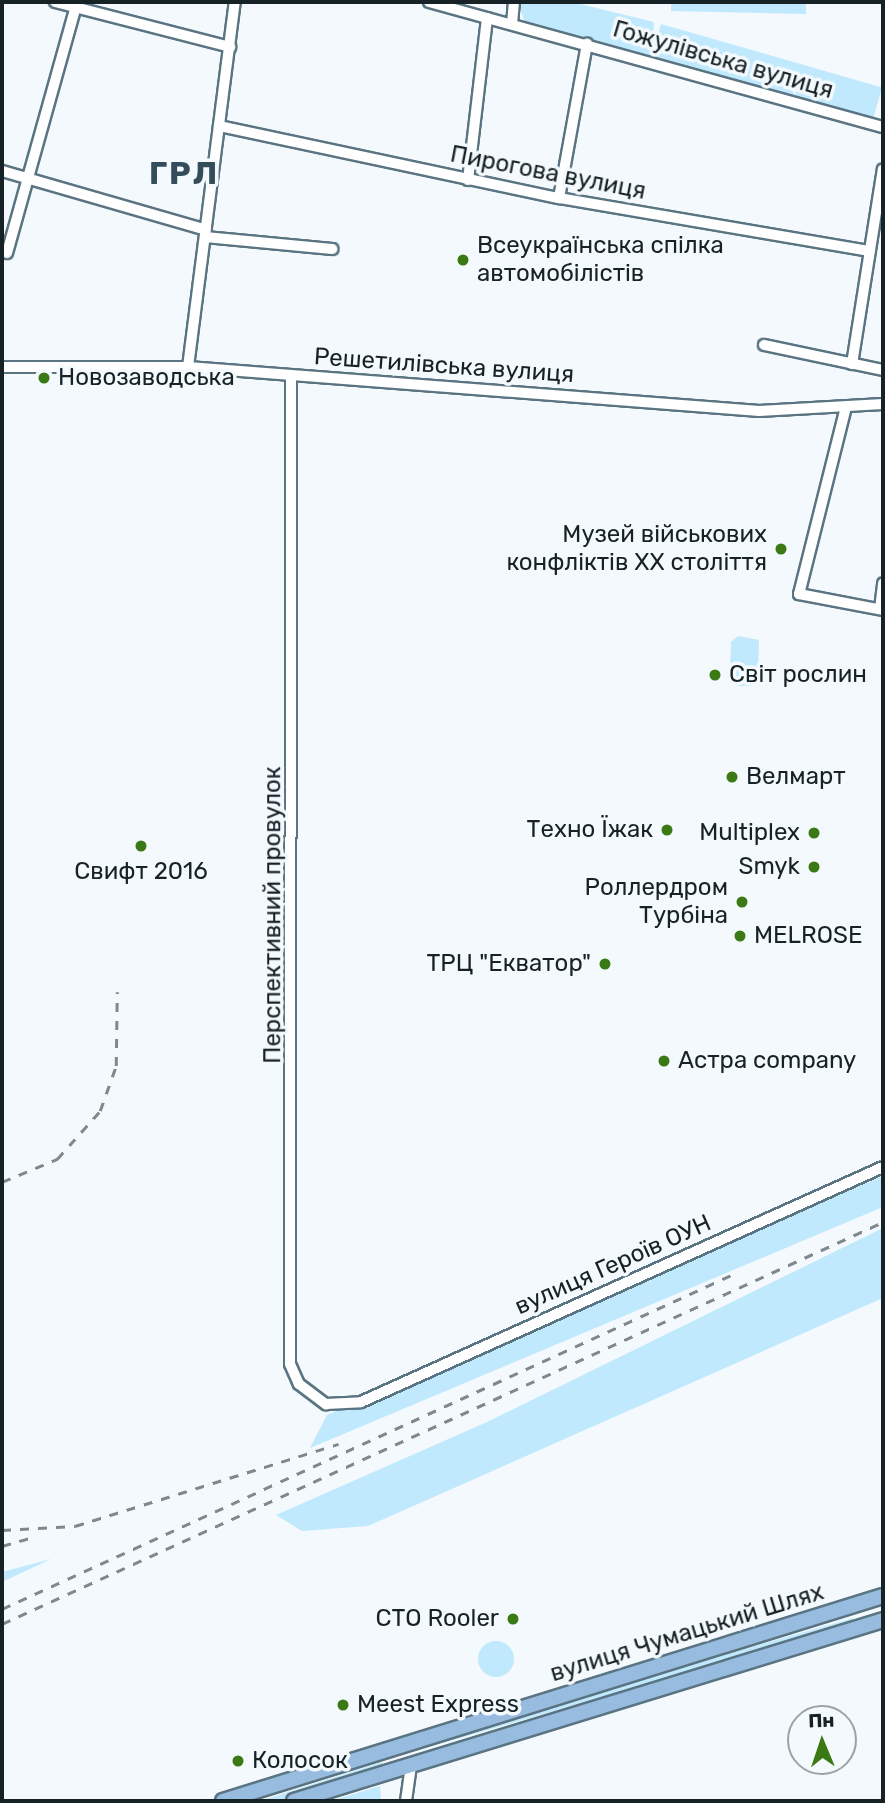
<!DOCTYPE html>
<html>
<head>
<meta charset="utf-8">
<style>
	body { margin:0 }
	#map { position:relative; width:885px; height:1803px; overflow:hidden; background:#f3f9fc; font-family:Rubik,sans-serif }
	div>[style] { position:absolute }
	.green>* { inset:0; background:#c0e9fe; transform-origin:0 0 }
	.round { border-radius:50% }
	.roads { filter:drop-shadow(2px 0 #5a7482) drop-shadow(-2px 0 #5a7482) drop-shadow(0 2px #5a7482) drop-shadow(0 -2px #5a7482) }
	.minor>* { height:10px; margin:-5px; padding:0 5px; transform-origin:5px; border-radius:5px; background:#fff }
	.major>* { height:14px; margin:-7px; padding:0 7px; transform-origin:7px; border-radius:7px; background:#98bcdf }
	.rail>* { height:2.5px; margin-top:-1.25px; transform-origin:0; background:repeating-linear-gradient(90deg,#80888d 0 9px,transparent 0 18px) }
	.dots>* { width:19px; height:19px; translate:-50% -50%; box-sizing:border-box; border:4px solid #f3f9fc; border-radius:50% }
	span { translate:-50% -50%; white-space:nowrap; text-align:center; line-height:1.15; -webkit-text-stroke:7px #f3f9fc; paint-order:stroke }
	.street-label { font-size:24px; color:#172227 }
	.poi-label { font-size:24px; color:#172227 }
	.left { translate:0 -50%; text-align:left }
	.right { translate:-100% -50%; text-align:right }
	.district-label { font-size:32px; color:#344d5a; font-weight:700; letter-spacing:2px }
	.frame { position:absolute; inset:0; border:4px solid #172227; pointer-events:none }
	.north { position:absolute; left:787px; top:1705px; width:70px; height:70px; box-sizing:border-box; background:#f3f9fc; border:2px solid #9ba3a7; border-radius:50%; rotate:358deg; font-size:19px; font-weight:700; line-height:28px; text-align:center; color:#172227 }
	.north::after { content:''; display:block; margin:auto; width:24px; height:32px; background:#3b7914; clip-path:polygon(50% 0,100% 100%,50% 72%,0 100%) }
</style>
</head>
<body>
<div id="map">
	<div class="green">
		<i style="clip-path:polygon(518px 2px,572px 2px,654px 22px,652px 59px,525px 23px)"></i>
		<i style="clip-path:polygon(671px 2px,806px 2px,806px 14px,671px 11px)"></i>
		<i style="left:661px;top:24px;width:230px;height:37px;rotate:16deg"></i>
		<i style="clip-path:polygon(738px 636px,759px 640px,758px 679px,751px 686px,739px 686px,730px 675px,731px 642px)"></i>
		<i style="clip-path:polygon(883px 1176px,883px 1207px,310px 1448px,327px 1415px)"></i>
		<i style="clip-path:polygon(883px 1228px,883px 1298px,368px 1526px,302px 1531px,276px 1515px,487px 1422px)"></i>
		<i style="clip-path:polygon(51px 1559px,2px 1582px,2px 1572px)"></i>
		<i style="left:853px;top:1618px;width:7px;height:458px;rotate:74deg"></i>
		<i class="round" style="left:478px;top:1641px;width:36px;height:36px"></i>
		<i style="clip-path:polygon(382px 1762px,384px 1769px,283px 1801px,260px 1801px)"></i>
		<i style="clip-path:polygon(380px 1786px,381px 1801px,331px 1801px)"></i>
	</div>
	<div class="roads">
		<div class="minor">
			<i style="left:55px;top:2px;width:181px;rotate:14.4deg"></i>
			<i style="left:429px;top:2px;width:471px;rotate:15.4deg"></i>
			<i style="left:512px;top:24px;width:22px;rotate:-85deg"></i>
			<i style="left:219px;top:126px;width:348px;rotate:12deg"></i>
			<i style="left:559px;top:198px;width:315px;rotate:9.7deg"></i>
			<i style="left:2px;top:171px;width:212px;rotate:16.1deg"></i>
			<i style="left:468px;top:180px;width:163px;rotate:-83.3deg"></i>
			<i style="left:559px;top:198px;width:157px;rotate:-79.7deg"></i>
			<i style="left:205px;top:237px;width:128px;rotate:5.4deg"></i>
			<i style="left:7px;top:253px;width:261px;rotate:-74.4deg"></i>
			<i style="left:764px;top:345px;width:122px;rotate:11.9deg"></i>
			<i style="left:852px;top:364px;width:197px;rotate:-81deg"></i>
			<i style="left:2px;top:367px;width:186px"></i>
			<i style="left:188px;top:367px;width:573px;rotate:4.41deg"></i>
			<i style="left:759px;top:411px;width:124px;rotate:-3.2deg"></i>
			<i style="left:188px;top:367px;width:368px;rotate:-82.7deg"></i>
			<i style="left:291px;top:375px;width:989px;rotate:90.06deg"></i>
			<i style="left:290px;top:1364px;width:22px;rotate:66deg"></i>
			<i style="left:299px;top:1384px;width:34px;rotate:37deg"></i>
			<i style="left:326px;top:1404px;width:35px;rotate:-3deg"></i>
			<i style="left:361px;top:1402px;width:572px;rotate:-24.24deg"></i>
			<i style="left:846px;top:407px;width:193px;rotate:104.1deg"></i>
			<i style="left:799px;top:594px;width:86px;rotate:10.8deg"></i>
			<i style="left:880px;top:609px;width:26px;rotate:-83deg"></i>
			<i style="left:406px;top:1801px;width:37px;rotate:-82deg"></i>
		</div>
		<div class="major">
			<i style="left:223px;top:1801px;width:691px;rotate:-17.26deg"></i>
			<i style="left:294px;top:1801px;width:616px;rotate:-17.08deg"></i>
		</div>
	</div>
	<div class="rail">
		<i style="left:2px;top:1182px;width:60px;rotate:-22.7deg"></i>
		<i style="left:57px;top:1159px;width:64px;rotate:-48.1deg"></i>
		<i style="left:100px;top:1111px;width:48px;rotate:-70.4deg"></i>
		<i style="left:116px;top:1066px;width:74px;rotate:-89.2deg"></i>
		<i style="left:2px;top:1530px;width:73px;rotate:-3.1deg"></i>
		<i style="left:75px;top:1526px;width:276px;rotate:-17.3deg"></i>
		<i style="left:2px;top:1546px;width:33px;rotate:-16deg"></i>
		<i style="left:2px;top:1609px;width:809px;rotate:-24.6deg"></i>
		<i style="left:2px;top:1624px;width:968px;rotate:-24.53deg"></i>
	</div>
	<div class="dots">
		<i style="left:463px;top:260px;background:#3b7914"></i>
		<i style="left:44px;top:378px;background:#3b7914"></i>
		<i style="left:781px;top:549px;background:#3b7914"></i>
		<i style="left:715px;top:675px;background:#3b7914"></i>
		<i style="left:732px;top:777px;background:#3b7914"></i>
		<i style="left:667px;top:830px;background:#3b7914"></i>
		<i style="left:814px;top:833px;background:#3b7914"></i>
		<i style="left:141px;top:846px;background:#3b7914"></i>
		<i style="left:814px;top:867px;background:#3b7914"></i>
		<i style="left:742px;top:902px;background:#3b7914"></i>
		<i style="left:740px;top:936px;background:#3b7914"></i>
		<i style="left:605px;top:964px;background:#3b7914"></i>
		<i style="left:664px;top:1061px;background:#3b7914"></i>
		<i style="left:513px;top:1619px;background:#3b7914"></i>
		<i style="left:343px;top:1705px;background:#3b7914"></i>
		<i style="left:238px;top:1761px;background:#3b7914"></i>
	</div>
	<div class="street-label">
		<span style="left:723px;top:60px;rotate:16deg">Гожулівська вулиця</span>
		<span style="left:548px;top:173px;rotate:11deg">Пирогова вулиця</span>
		<span style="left:444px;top:366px;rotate:4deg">Решетилівська вулиця</span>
		<span style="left:273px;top:915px;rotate:-90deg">Перспективний провулок</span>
		<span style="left:613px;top:1265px;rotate:-24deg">вулиця Героїв ОУН</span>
		<span style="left:687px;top:1633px;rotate:-17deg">вулиця Чумацький Шлях</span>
	</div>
	<div class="poi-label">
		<span class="left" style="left:477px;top:260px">Всеукраїнська спілка<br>автомобілістів</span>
		<span class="left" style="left:58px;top:378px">Новозаводська</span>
		<span class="right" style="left:767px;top:549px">Музей військових<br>конфліктів ХХ століття</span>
		<span class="left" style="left:729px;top:675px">Світ рослин</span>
		<span class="left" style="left:746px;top:777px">Велмарт</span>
		<span class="right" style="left:653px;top:830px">Техно Їжак</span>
		<span class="right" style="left:800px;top:833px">Multiplex</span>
		<span class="right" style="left:800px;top:867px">Smyk</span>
		<span style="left:141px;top:872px">Свифт 2016</span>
		<span class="right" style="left:728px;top:902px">Роллердром<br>Турбіна</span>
		<span class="left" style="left:754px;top:936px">MELROSE</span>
		<span class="right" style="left:591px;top:964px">ТРЦ "Екватор"</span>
		<span class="left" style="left:678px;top:1061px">Астра company</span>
		<span class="right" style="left:499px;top:1619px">СТО Rooler</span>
		<span class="left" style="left:357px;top:1705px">Meest Express</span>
		<span class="left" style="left:252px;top:1761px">Колосок</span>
	</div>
	<div class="district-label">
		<span style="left:184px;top:173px">ГРЛ</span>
	</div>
	<div class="frame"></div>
	<div class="north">Пн</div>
</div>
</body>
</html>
